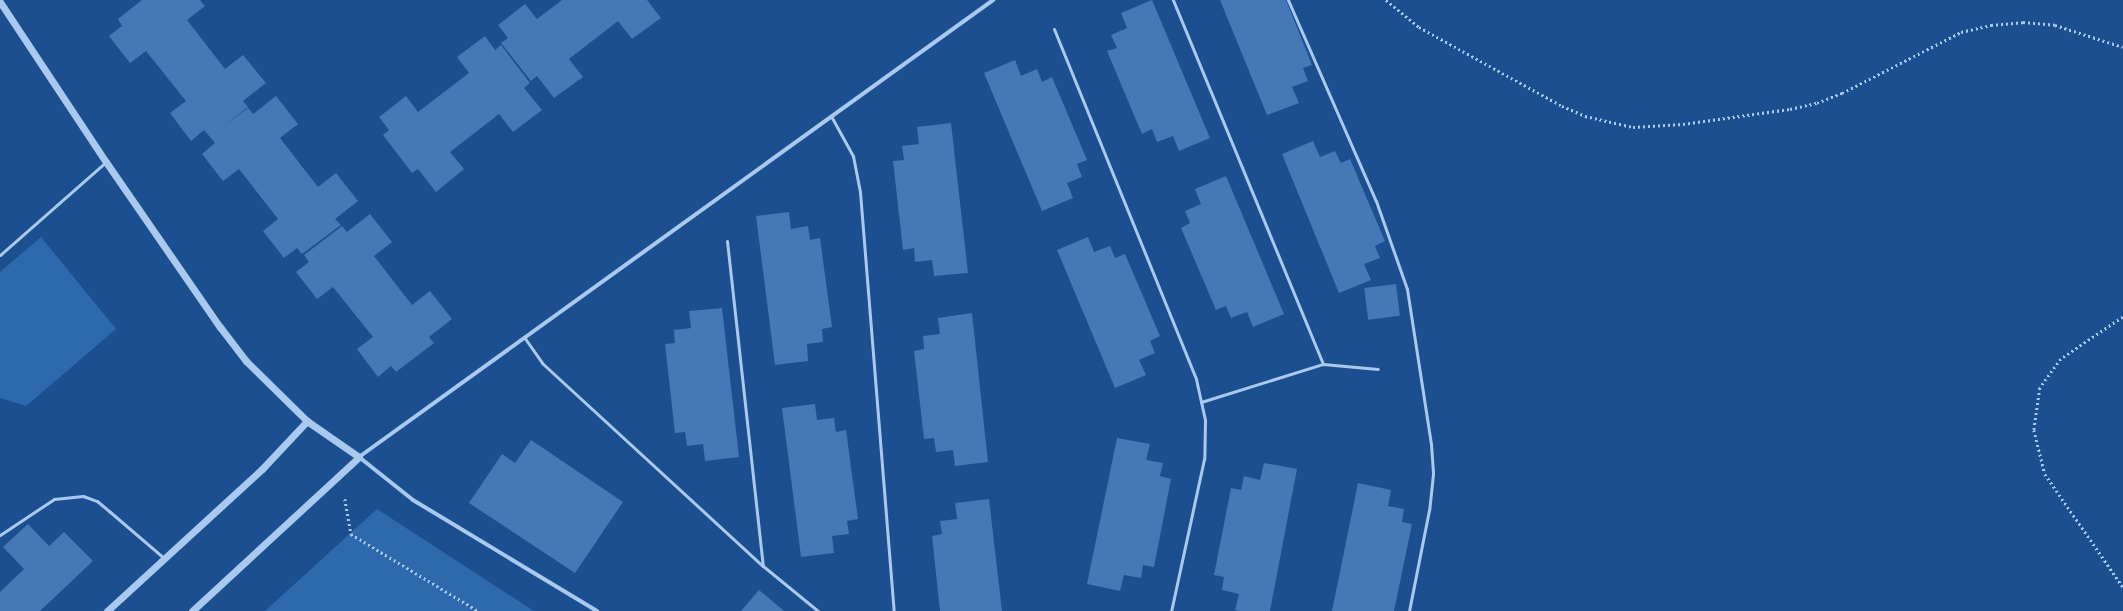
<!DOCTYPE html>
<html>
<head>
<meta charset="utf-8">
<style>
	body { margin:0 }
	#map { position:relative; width:2123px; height:611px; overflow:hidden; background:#1b4f8f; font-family:Figtree,sans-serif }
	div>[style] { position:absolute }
	.green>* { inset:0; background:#2e69ad }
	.building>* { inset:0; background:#4478b7; transform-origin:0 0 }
	.path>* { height:2.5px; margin-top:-1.25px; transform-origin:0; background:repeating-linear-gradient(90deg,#a9c9ee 0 2px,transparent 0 5px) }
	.service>* { height:3px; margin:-1.5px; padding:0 1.5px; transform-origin:1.5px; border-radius:1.5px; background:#a9c9ee }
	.minor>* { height:4px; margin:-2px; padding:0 2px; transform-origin:2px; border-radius:2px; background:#a9c9ee }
	.tertiary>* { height:7px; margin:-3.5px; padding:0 3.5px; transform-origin:3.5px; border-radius:3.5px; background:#a9c9ee }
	span { translate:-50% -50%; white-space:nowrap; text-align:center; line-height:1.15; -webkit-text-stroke:4px #1b4f8f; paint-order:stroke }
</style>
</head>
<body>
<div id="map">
	<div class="green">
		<i style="clip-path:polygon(41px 237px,116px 329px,26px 406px,0 398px,0 272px)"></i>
		<i style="clip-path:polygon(377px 509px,534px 611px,265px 611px)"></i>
	</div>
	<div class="building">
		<i style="clip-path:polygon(142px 0,200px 0,205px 6px,187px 20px,225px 69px,243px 55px,266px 83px,243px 101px,248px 107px,225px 125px,248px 108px,253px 114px,276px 96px,298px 124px,280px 138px,318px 187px,336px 173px,358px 201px,335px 219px,341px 225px,302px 254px,297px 248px,284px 258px,263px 231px,278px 219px,239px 169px,223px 181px,202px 154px,215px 143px,210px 137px,204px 130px,191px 141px,170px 113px,186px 101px,146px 51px,130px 63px,109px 36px,122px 26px,118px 19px)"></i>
		<i style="clip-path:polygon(562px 0,647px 0,661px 18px,632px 39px,618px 21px,569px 59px,583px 77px,554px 98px,537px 76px,531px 81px,501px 43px,508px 38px,498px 25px,525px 4px,537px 19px)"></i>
		<i style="clip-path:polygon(1152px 0,1210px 138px,1179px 151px,1173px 136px,1157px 142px,1152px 129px,1142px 134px,1107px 51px,1117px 48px,1111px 35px,1127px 28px,1121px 13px)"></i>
		<i style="clip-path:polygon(1220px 0,1286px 0,1312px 65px,1303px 68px,1308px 81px,1292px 87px,1299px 103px,1267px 115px)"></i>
		<i style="clip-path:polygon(485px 36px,495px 50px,501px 45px,530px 83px,524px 88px,542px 110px,513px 132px,499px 114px,450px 152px,464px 169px,436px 192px,418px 169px,412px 173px,383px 135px,389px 130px,379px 117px,406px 96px,418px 112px,469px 73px,457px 57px)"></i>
		<i style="clip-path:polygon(1015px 60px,1021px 76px,1037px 69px,1042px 82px,1052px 77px,1087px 160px,1077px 164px,1082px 177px,1067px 183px,1073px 198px,1042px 211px,984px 73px)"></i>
		<i style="clip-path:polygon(951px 123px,968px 273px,934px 276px,932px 260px,915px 262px,914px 248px,903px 250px,893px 161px,904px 160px,902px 146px,919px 144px,917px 127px)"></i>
		<i style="clip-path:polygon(1313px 141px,1320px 157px,1335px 151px,1341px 163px,1350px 159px,1385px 241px,1375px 246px,1380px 258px,1364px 264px,1371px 280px,1339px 293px,1282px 154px)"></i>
		<i style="clip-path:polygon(1226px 176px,1284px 314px,1253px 327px,1247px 312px,1231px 318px,1226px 306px,1216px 310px,1181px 228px,1190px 223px,1185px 211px,1201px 204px,1195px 189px)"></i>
		<i style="clip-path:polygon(789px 212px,791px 229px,808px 226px,810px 240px,820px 238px,832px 327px,822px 329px,823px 342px,807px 344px,808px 361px,775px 365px,756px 216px)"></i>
		<i style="clip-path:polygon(370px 214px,392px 242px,374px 256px,412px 305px,430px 291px,452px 319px,429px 337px,434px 343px,396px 372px,391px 366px,378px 377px,357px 349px,373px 337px,333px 287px,317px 299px,296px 272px,309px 262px,304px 255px,342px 226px,347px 232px)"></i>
		<i style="clip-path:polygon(1088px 237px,1094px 252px,1110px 246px,1115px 258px,1125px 254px,1160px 336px,1150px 341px,1155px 353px,1139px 360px,1146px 375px,1115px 388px,1057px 250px)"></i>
		<i style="left:1396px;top:284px;width:32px;height:32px;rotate:83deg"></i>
		<i style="clip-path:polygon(722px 308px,739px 457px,705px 461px,703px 444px,687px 446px,685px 432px,675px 433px,665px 344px,675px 343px,674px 330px,691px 328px,689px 311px)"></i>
		<i style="clip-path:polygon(972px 313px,988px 462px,955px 466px,953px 450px,936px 452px,934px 438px,924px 439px,914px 351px,924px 349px,923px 336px,940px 334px,938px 318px)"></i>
		<i style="clip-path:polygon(815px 404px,817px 420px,834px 418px,836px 432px,846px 430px,858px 519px,847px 521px,849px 534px,832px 536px,834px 553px,801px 557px,782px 408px)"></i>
		<i style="clip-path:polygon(1117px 438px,1150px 444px,1146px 460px,1163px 463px,1160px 476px,1171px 479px,1154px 567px,1143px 565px,1141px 578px,1124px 575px,1120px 591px,1087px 584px)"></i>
		<i style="clip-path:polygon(531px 440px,623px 502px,575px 573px,469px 503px,502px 454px,515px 463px)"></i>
		<i style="clip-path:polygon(1264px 463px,1297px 469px,1270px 611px,1240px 611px,1235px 610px,1239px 594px,1222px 590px,1224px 577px,1214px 575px,1231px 488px,1241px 490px,1244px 476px,1260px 480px)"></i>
		<i style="clip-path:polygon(1358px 483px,1391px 490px,1388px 506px,1404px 509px,1402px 522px,1412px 524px,1394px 611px,1332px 611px)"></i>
		<i style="clip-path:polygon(989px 499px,1002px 611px,940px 611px,932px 536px,942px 534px,940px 521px,957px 519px,955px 503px)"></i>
		<i style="clip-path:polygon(28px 524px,49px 546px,64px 532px,93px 561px,40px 611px,0 611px,0 592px,24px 569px,3px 547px)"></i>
		<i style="clip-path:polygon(759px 590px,784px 611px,741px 611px)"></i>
	</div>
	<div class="path">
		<i style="left:1386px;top:0;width:43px;rotate:39.3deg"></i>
		<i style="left:1419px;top:27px;width:163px;rotate:28.9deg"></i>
		<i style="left:1562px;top:106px;width:25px;rotate:23deg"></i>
		<i style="left:1585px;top:116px;width:49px;rotate:12.9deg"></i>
		<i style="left:1633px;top:127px;width:50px;rotate:-3.4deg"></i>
		<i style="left:1683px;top:124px;width:108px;rotate:-8deg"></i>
		<i style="left:1790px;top:109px;width:28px;rotate:-13deg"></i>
		<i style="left:1817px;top:103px;width:27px;rotate:-22deg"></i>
		<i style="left:1842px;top:93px;width:134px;rotate:-27.1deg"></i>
		<i style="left:1961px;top:32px;width:31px;rotate:-13deg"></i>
		<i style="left:1991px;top:25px;width:32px;rotate:-5deg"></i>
		<i style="left:2023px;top:22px;width:32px;rotate:5deg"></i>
		<i style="left:2055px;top:25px;width:71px;rotate:17.9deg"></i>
		<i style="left:2123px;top:317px;width:75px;rotate:145.9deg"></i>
		<i style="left:2061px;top:359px;width:36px;rotate:126deg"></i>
		<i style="left:2040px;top:388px;width:42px;rotate:98.1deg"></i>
		<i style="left:2034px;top:430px;width:45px;rotate:76deg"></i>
		<i style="left:2045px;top:474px;width:137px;rotate:55.4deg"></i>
		<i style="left:345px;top:499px;width:36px;rotate:80deg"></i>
		<i style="left:351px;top:534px;width:149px;rotate:31.2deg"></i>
	</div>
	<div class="service">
		<i style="left:1173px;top:0;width:394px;rotate:67.6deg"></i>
		<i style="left:1288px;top:0;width:219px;rotate:66.4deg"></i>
		<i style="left:1376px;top:201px;width:93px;rotate:70.6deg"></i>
		<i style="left:1407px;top:289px;width:157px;rotate:81.2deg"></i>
		<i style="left:1431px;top:444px;width:30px;rotate:86deg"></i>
		<i style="left:1433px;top:474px;width:36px;rotate:96deg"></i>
		<i style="left:1429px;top:510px;width:103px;rotate:101.2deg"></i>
		<i style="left:1054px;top:29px;width:378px;rotate:67.9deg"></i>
		<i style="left:1196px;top:379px;width:42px;rotate:77.6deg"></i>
		<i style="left:1205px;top:420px;width:39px;rotate:91deg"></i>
		<i style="left:1204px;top:459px;width:156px;rotate:102.2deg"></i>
		<i style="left:831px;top:116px;width:46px;rotate:61.2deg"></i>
		<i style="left:853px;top:156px;width:37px;rotate:79deg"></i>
		<i style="left:860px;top:192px;width:420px;rotate:85.4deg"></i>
		<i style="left:727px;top:241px;width:327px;rotate:83.7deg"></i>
		<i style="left:0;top:255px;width:141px;rotate:-41.3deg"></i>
		<i style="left:524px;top:337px;width:32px;rotate:55deg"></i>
		<i style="left:542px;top:363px;width:300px;rotate:42.6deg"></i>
		<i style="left:763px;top:566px;width:71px;rotate:39.3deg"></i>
		<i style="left:1201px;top:402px;width:128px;rotate:-17.3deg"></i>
		<i style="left:1323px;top:364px;width:55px;rotate:5.2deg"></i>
		<i style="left:0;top:535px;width:65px;rotate:-33.7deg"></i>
		<i style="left:54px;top:499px;width:29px;rotate:-6deg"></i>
		<i style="left:83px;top:496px;width:15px;rotate:20deg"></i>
		<i style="left:97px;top:501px;width:16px;rotate:40deg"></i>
		<i style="left:109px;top:511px;width:74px;rotate:40.6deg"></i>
	</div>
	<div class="minor">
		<i style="left:597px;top:611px;width:215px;rotate:-148.9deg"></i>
		<i style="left:413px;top:500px;width:69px;rotate:-141.5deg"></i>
		<i style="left:359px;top:457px;width:782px;rotate:-35.78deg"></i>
	</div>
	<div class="tertiary">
		<i style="left:0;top:2px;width:192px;rotate:56.5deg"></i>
		<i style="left:106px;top:162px;width:201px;rotate:55.4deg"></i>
		<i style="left:220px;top:327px;width:43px;rotate:52.6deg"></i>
		<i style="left:246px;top:361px;width:86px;rotate:44.5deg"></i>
		<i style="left:307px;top:421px;width:63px;rotate:34.7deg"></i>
		<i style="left:359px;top:457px;width:227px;rotate:137.3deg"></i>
		<i style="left:107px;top:611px;width:210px;rotate:-42.5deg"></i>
		<i style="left:262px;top:469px;width:66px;rotate:-46.8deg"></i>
	</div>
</div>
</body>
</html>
